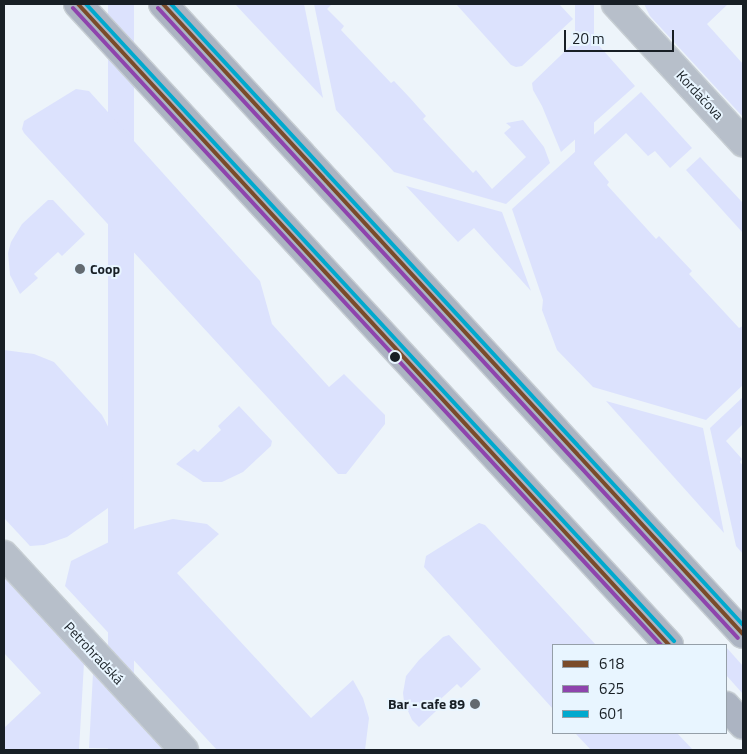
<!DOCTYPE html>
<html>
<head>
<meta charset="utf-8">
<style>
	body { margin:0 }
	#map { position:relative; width:747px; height:754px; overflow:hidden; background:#edf4fa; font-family:"Titillium Web",sans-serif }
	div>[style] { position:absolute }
	.green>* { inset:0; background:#dce2fd; transform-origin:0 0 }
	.roads { filter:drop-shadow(1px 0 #c7ced3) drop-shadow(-1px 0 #c7ced3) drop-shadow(0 1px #c7ced3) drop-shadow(0 -1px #c7ced3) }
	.street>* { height:28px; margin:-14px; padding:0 14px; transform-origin:14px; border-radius:14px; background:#b7bfca }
	.secondary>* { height:28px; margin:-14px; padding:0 14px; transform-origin:14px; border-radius:14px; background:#acb4c2 }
	.bus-1>* { height:4px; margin:-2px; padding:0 2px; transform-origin:2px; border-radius:2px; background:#7a4b2a }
	.bus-2>* { height:4px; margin:-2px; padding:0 2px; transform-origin:2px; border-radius:2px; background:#8e44ad }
	.bus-3>* { height:4px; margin:-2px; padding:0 2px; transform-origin:2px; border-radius:2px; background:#00a9ce }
	.dots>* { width:14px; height:14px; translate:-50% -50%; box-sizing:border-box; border:2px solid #e8f5ff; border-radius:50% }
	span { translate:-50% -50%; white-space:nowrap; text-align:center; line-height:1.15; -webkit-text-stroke:4px #e8f5ff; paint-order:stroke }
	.street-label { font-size:14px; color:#181f25 }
	.poi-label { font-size:14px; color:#181f25; font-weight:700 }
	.left { translate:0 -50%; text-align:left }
	.right { translate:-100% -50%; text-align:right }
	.frame { position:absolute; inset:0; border:5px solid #181f25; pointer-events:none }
	.legend { position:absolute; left:552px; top:644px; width:175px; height:90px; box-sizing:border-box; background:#e8f5ff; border:1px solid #959fa8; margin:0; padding:6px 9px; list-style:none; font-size:15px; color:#181f25 }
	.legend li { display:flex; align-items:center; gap:10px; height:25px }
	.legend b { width:25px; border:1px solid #959fa8 }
	.scale { position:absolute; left:564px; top:30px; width:110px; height:22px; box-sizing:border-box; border:2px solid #181f25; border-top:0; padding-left:6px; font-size:15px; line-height:18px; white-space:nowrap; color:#181f25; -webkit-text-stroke:4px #e8f5ff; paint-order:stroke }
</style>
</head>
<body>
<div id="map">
	<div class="green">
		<i style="left:108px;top:4px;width:26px;height:847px"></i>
		<i style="clip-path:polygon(235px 4px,304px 4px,323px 98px)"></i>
		<i style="clip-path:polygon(314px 4px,332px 4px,327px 9px,344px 26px,341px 30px,391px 83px,394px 81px,410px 98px,426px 116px,423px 119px,473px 173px,476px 170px,492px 189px,526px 157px,504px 133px,511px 127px,506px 123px,523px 120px,544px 147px,550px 163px,506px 204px,394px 172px,336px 110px)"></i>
		<i style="clip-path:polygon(456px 4px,559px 4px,573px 19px,522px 66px,516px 67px,511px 65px)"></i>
		<i style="left:575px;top:4px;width:19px;height:248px"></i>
		<i style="clip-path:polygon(644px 4px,728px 4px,707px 24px,743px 64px,743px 117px,650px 16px)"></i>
		<i style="clip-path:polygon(586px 31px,635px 86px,561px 152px,542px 106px,533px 90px,532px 83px)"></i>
		<i style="clip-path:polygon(76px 89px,89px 91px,260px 281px,272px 324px,329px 387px,344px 374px,385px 415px,385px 424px,346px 474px,338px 474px,24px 133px,22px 129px,24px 121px)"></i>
		<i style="clip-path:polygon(641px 92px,692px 148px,670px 168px,655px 151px,648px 156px,626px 133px,593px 163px,609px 182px,607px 185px,656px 239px,659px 236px,692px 271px,689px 274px,739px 328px,743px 326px,743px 385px,706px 420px,593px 387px,557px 350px,542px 310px,543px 300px,512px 209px)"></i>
		<i style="clip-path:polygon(700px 157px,743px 203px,743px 233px,686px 170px)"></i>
		<i style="clip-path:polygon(406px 186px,502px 212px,531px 291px,474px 228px,458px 242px)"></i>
		<i style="clip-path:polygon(48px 200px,53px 200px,85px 234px,62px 256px,58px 252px,34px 274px,38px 278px,20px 294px,10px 275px,8px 253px,11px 242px,22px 224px)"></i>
		<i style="clip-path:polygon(4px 350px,34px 354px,54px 362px,102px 415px,124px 457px,122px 480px,108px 508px,67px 537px,44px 545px,30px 546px,4px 518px)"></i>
		<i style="clip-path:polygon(743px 397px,743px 424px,726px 441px,742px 459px,740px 462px,743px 466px,743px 554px,736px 546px,710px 428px)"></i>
		<i style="clip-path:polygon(606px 401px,703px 428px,724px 533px)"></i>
		<i style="clip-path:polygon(239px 406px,272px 441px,271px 446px,243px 472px,222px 482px,203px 482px,176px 464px,194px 449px,198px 452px,221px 430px,218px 426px)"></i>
		<i style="clip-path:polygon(173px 519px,207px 524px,219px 534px,177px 573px,311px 718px,353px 680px,363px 698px,369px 718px,365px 750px,217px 750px,65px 586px,71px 561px,139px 527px)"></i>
		<i style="clip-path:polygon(479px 523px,485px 525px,596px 645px,553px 645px,553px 709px,424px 567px,426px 556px)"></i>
		<i style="clip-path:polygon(4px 577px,84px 663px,79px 750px,4px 750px,4px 728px,41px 693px,4px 653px)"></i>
		<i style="clip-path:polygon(449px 635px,481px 669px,461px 688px,457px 684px,433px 706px,436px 711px,419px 727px,412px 720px,404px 702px,403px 693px,406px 676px,419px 660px,443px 637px)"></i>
		<i style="clip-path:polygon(726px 647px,743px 666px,743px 694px,726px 675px)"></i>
		<i style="clip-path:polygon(93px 673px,93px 674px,164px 750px,89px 748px)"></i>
		<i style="clip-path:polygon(575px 733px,677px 733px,693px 750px,591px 750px)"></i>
	</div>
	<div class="roads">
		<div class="street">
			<i style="left:616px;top:4px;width:188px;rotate:47.4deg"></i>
			<i style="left:4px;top:555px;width:265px;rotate:47.3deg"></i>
		</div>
		<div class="secondary">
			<i style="left:78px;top:4px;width:872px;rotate:47.32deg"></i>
			<i style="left:163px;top:4px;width:856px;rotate:47.37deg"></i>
			<i style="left:726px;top:706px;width:25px;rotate:48deg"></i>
		</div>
	</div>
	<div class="bus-1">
		<i style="left:78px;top:4px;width:872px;rotate:47.32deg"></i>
		<i style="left:163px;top:4px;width:856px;rotate:47.37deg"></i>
	</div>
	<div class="bus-2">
		<i style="left:73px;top:8px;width:867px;rotate:47.29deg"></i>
		<i style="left:158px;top:8px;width:856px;rotate:47.37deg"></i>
	</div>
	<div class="bus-3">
		<i style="left:86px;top:4px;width:867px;rotate:47.29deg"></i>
		<i style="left:171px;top:4px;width:844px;rotate:47.35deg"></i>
	</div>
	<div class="dots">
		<i style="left:80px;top:269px;background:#636a70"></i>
		<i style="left:395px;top:357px;background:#181f25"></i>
		<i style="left:475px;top:704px;background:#636a70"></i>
	</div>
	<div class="street-label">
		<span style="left:700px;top:95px;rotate:47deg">Kordačova</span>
		<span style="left:94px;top:653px;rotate:47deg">Petrohradská</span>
	</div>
	<div class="poi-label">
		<span class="left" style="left:90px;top:269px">Coop</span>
		<span class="right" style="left:465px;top:704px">Bar - cafe 89</span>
	</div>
	<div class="frame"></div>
	<ul class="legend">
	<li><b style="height:6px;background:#7a4b2a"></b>618</li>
	<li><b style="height:6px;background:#8e44ad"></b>625</li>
	<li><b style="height:6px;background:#00a9ce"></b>601</li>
	</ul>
	<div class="scale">20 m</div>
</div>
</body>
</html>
